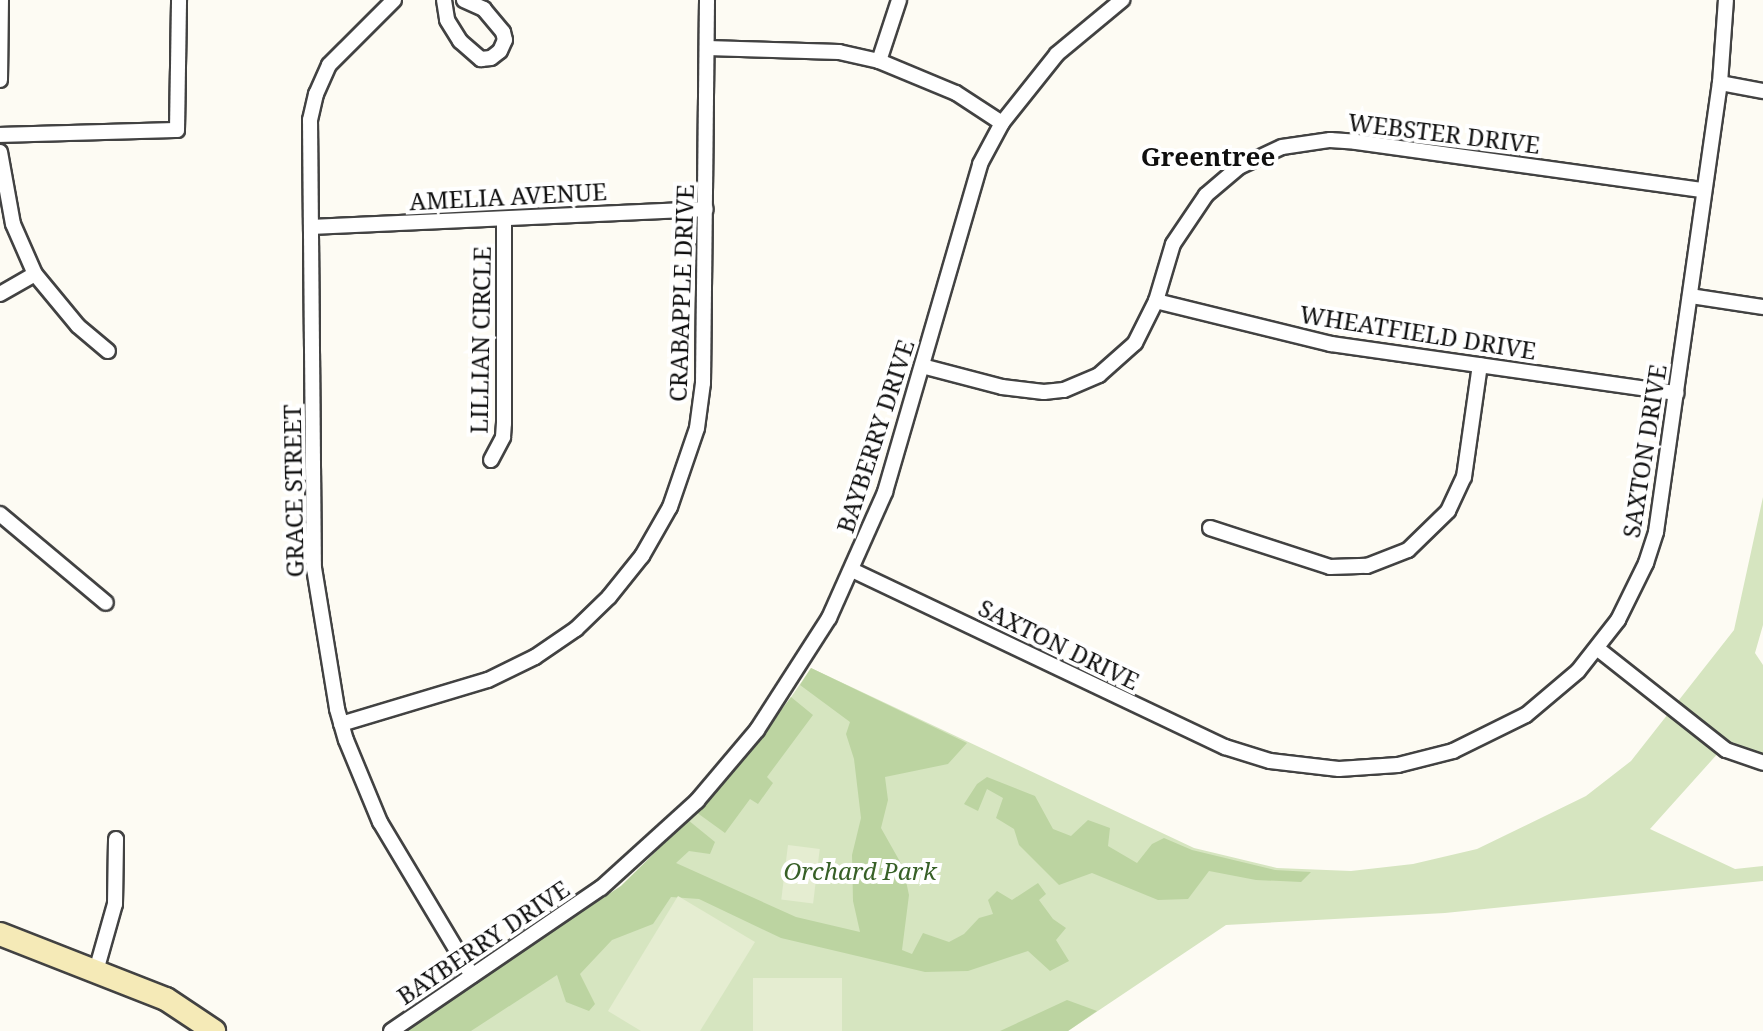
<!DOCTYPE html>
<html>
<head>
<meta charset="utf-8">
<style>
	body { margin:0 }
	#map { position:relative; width:1763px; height:1031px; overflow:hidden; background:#fdfbf3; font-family:"Noto Serif",serif }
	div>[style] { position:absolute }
	.green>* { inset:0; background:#d6e5c0 }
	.forest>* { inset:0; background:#bcd4a1 }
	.pitch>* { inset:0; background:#e5edd1; transform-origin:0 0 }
	.roads { filter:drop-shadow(2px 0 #424242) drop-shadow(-2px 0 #424242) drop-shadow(0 2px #424242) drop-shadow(0 -2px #424242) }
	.minor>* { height:14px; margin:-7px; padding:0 7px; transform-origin:7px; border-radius:7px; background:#fff }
	.secondary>* { height:22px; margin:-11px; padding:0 11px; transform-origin:11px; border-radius:11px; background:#f5eab7 }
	span { translate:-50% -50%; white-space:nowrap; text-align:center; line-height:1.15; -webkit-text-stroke:8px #fff; paint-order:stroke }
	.street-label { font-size:24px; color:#0f0f0f }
	.park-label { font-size:24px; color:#376027; font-style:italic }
	.neighbourhood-label { font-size:26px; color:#0f0f0f; font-weight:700 }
</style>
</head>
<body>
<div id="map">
	<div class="green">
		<i style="clip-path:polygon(1763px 497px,1763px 625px,1755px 653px,1763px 665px,1763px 754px,1729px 741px,1650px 829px,1735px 869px,1763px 866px,1763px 881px,1445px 913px,1226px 925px,1068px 1031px,405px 1031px,621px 886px,710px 799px,783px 709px,811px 668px,1194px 848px,1277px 868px,1351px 871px,1413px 864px,1477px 849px,1586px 796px,1631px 761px,1734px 630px)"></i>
	</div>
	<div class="forest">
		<i style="clip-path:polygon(811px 668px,967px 743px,948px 764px,885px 777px,888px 800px,881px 828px,903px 867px,909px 895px,902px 950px,912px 954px,923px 933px,949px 942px,964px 934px,979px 918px,993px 914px,988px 900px,997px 891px,1012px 900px,1038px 883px,1046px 894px,1039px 900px,1053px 919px,1066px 928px,1056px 940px,1069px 961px,1050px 971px,1028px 951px,968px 971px,925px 972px,781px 938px,699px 899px,671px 897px,653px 924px,612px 940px,580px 974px,595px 1004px,589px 1011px,566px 1002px,557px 975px,471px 1031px,405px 1031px,621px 886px,688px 820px,715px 842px,710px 854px,689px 851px,676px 863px,796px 917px,860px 932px,853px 901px,852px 855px,861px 818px,854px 759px,846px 734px,850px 722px,800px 685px)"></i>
		<i style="clip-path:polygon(791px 697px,813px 715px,767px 777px,773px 783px,758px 804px,750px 799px,725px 833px,696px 812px,738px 767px)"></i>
		<i style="clip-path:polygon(987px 777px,1035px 796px,1053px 829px,1071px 836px,1088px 820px,1110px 828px,1108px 846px,1137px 863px,1152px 844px,1164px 838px,1192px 850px,1275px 870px,1311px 872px,1301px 882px,1256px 880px,1209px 871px,1188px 899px,1158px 900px,1092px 873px,1059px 885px,1019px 845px,1014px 829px,996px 818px,1003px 798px,987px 789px,978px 811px,964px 804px,977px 784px)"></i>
		<i style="clip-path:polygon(1067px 1000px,1097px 1011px,1068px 1031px,1000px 1031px)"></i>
	</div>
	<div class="pitch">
		<i style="left:788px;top:845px;width:32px;height:55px;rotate:7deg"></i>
		<i style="clip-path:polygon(678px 896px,755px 942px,700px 1031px,641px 1031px,608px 1011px)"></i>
		<i style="left:842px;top:978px;width:53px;height:89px;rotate:90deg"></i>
	</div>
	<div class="roads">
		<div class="minor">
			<i style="left:394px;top:0;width:92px;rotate:135deg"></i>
			<i style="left:329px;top:65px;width:32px;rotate:114deg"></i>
			<i style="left:316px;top:94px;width:27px;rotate:103deg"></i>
			<i style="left:310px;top:120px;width:448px;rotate:89.5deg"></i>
			<i style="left:314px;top:568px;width:143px;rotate:80.7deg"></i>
			<i style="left:337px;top:709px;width:32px;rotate:74deg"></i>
			<i style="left:346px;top:740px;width:89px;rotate:67.5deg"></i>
			<i style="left:380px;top:822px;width:179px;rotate:59.1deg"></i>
			<i style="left:444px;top:0;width:20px;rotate:81deg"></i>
			<i style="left:447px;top:20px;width:25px;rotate:58deg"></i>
			<i style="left:460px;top:41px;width:28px;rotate:41deg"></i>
			<i style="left:481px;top:59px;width:10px;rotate:-6deg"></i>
			<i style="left:491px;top:58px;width:11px;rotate:-38deg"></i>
			<i style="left:500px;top:51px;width:12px;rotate:-66deg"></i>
			<i style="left:505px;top:40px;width:8px;rotate:-104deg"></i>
			<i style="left:503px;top:32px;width:30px;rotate:-130deg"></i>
			<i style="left:484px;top:9px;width:22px;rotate:-156deg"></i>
			<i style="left:707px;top:48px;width:132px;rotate:1.7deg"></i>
			<i style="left:839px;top:52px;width:41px;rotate:12.7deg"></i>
			<i style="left:879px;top:61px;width:83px;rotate:22.6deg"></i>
			<i style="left:956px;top:93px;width:55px;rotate:33.1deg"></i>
			<i style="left:879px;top:61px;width:64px;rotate:-71.8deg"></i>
			<i style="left:0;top:80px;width:80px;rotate:-89.3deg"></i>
			<i style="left:1720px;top:83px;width:44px;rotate:10.5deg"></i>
			<i style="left:0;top:135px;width:177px;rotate:-1.6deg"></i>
			<i style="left:177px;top:130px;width:130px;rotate:-89.1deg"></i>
			<i style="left:0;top:152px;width:73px;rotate:79.8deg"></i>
			<i style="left:13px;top:224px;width:55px;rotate:66.3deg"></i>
			<i style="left:35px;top:274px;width:67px;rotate:50.4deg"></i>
			<i style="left:78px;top:326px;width:39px;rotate:40deg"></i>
			<i style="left:312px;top:227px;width:394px;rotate:-2.6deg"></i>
			<i style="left:0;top:294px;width:40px;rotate:-29.7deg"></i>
			<i style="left:1690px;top:296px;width:74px;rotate:8.6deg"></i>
			<i style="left:1156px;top:301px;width:180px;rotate:13.8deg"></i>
			<i style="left:1331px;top:344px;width:349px;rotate:8.1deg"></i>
			<i style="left:922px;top:366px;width:83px;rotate:14.7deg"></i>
			<i style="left:1002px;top:387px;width:42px;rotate:6.8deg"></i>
			<i style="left:1044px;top:392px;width:20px;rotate:-6deg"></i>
			<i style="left:1064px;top:390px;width:38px;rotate:-23deg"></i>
			<i style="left:1099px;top:375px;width:48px;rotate:-41.6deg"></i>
			<i style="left:1135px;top:343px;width:47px;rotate:-63.4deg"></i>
			<i style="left:1156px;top:301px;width:59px;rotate:-73.4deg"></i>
			<i style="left:1173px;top:244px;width:59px;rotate:-56deg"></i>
			<i style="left:1206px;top:195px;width:43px;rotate:-40.3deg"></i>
			<i style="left:1239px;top:167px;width:47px;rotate:-24.9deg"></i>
			<i style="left:1282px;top:147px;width:49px;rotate:-8.3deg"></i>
			<i style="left:1330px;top:140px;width:26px;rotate:4deg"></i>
			<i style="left:1356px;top:142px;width:351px;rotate:7.9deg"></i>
			<i style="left:491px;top:460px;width:26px;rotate:-62deg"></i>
			<i style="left:503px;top:437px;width:14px;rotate:-86deg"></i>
			<i style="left:504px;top:423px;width:204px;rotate:-90deg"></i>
			<i style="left:0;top:514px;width:138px;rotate:40deg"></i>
			<i style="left:1210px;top:528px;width:126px;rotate:18deg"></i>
			<i style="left:1330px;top:567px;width:37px;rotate:-2deg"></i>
			<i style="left:1367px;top:566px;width:44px;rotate:-21.3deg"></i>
			<i style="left:1408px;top:550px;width:56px;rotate:-44.3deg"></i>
			<i style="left:1448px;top:511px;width:38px;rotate:-65deg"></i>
			<i style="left:1464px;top:477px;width:113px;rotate:-81.9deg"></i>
			<i style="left:852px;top:570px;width:413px;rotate:25.4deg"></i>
			<i style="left:1225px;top:747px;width:47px;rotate:17.3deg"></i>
			<i style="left:1270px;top:761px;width:69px;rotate:6.6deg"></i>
			<i style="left:1339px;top:769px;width:59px;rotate:-3.9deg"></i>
			<i style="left:1398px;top:765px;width:57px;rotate:-14.3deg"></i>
			<i style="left:1453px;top:751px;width:81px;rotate:-26.3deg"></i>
			<i style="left:1526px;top:715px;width:68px;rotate:-40.2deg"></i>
			<i style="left:1578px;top:671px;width:65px;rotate:-51.9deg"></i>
			<i style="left:1618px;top:620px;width:64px;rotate:-63.8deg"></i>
			<i style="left:1646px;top:563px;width:33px;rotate:-72deg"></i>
			<i style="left:1656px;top:532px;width:454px;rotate:-81.9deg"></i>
			<i style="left:1720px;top:83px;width:83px;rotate:-85.9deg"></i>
			<i style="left:1598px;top:649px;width:163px;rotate:38.3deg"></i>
			<i style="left:1726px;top:750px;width:39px;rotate:19deg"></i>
			<i style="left:341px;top:724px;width:153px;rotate:-16.7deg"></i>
			<i style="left:488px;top:680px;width:52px;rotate:-26.1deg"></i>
			<i style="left:535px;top:657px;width:50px;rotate:-34.3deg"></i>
			<i style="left:576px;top:629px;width:46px;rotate:-44.1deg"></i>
			<i style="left:609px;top:597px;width:53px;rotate:-51.2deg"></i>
			<i style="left:642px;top:556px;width:56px;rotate:-60.3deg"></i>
			<i style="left:670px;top:507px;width:83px;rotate:-71.1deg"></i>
			<i style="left:697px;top:428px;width:45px;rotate:-82.4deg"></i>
			<i style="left:703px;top:383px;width:383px;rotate:-89.4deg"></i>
			<i style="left:96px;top:971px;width:70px;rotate:-74.2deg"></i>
			<i style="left:115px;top:904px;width:65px;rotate:-89.1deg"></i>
			<i style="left:391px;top:1031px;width:254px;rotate:-34.3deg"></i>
			<i style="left:601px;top:888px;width:130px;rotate:-42.2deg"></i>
			<i style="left:697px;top:801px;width:93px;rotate:-49.8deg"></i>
			<i style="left:757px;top:730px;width:133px;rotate:-57.3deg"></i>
			<i style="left:829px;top:618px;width:138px;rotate:-66deg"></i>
			<i style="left:885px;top:492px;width:341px;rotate:-73.8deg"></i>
			<i style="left:980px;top:164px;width:47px;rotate:-61.8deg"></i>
			<i style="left:1002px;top:123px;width:88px;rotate:-51.4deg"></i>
			<i style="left:1057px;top:54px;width:85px;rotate:-39.7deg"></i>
		</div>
		<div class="secondary">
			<i style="left:0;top:934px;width:178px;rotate:21.4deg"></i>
			<i style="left:166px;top:999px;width:58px;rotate:33.7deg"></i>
		</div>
	</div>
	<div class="street-label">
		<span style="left:1444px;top:133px;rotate:7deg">WEBSTER DRIVE</span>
		<span style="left:508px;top:196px;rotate:-3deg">AMELIA AVENUE</span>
		<span style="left:681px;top:293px;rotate:-88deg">CRABAPPLE DRIVE</span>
		<span style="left:1418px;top:332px;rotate:9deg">WHEATFIELD DRIVE</span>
		<span style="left:480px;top:340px;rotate:-89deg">LILLIAN CIRCLE</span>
		<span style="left:875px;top:436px;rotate:-72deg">BAYBERRY DRIVE</span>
		<span style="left:1644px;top:451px;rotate:-81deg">SAXTON DRIVE</span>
		<span style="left:293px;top:491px;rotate:-91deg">GRACE STREET</span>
		<span style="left:1059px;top:644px;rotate:26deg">SAXTON DRIVE</span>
		<span style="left:483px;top:942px;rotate:-34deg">BAYBERRY DRIVE</span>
	</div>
	<div class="park-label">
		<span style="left:860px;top:871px">Orchard Park</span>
	</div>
	<div class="neighbourhood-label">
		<span style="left:1208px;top:157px">Greentree</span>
	</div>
</div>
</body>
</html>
